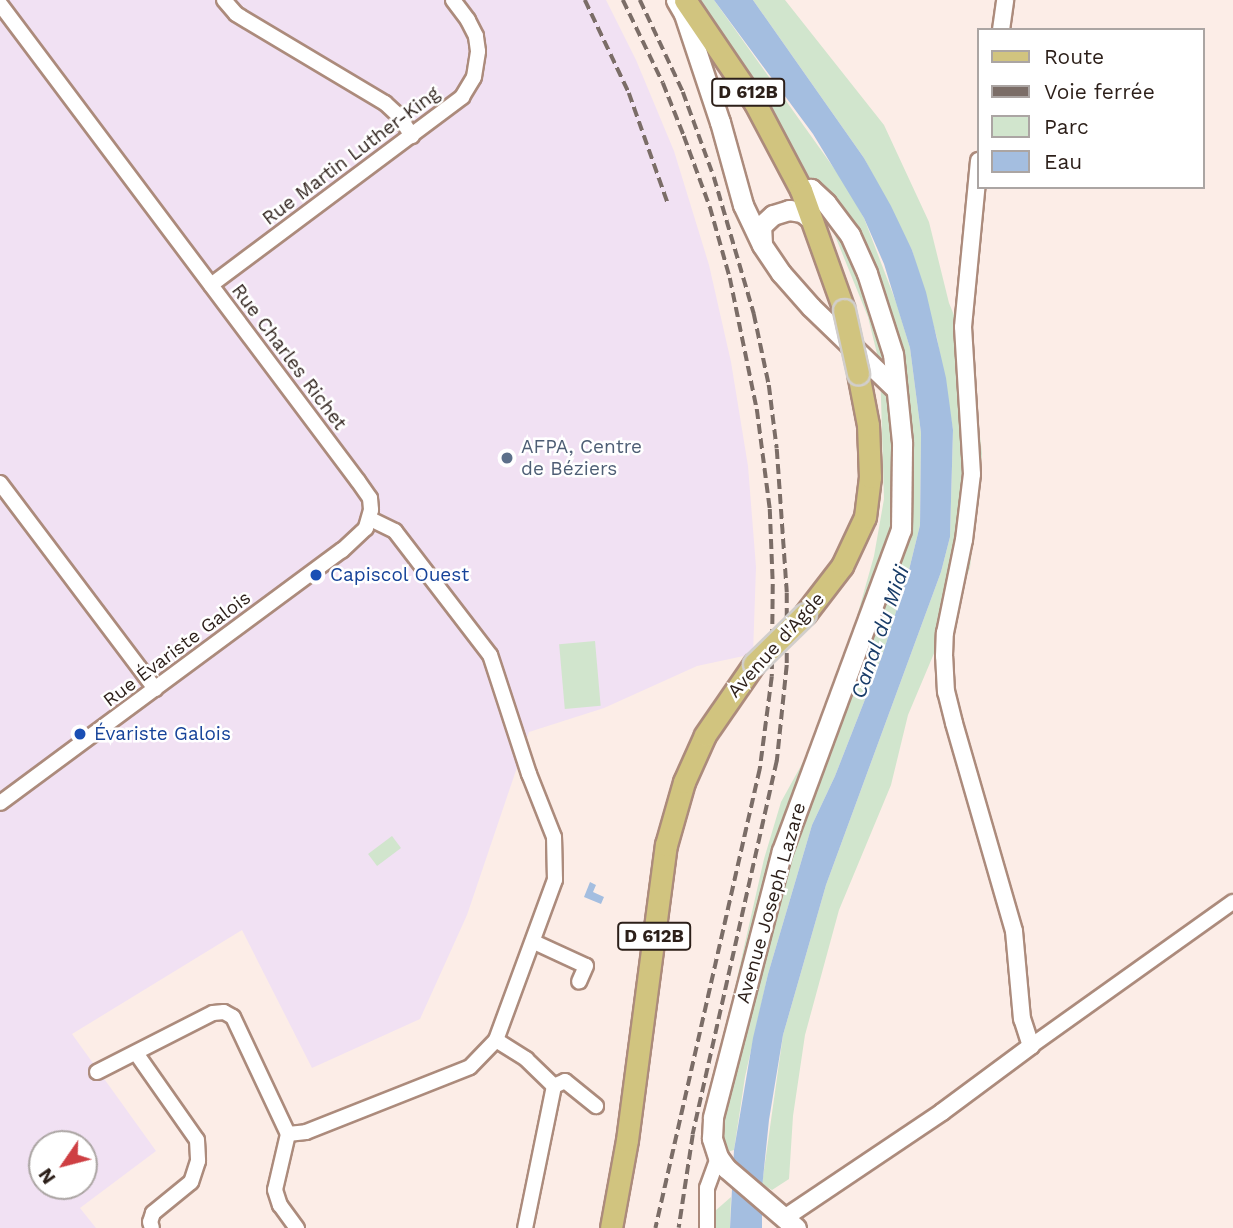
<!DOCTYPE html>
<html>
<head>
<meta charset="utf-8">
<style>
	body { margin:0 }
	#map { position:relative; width:1233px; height:1228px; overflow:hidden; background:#fcede7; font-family:"Work Sans",sans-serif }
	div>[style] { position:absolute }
	.industrial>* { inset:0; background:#f1e1f3 }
	.green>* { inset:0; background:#d1e5cd; transform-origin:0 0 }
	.water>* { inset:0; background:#a4bee0 }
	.roads { filter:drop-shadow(2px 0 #ac8b7c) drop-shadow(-2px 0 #ac8b7c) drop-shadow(0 2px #ac8b7c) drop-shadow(0 -2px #ac8b7c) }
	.minor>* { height:14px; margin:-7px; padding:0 7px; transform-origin:7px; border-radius:7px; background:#fff }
	.tertiary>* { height:16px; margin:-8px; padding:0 8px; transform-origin:8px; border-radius:8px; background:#fff }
	.secondary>* { height:19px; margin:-9.5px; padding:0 9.5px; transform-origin:9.5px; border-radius:9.5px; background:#fff }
	.primary>* { height:21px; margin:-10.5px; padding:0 10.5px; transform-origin:10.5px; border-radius:10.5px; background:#d1c47f }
	.rail>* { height:3.5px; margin-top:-1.75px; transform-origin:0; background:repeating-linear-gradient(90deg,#7b6d67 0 10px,transparent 0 15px) }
	.bridges { filter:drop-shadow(2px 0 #d1cecc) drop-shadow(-2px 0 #d1cecc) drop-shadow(0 2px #d1cecc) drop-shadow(0 -2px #d1cecc) }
	.primary-bridge>* { height:21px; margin:-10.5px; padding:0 10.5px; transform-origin:10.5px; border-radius:10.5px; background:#d1c47f }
	.dots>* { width:19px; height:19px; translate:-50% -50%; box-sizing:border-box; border:4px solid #fff; border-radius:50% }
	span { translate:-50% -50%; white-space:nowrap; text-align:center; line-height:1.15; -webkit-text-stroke:5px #fff; paint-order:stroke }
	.shield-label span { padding:2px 5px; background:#fff; border:2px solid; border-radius:5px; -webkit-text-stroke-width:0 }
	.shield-label { font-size:18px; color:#2c1f19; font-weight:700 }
	.street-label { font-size:19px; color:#2c1f19 }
	.service-label { font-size:19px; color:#4e5e75 }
	.left { translate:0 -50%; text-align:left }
	.transit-label { font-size:19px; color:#164399 }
	.water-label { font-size:21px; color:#183c68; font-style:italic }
	.legend { position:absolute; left:977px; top:28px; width:228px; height:161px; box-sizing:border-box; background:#fff; border:2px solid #aba5a3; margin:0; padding:9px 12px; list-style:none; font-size:21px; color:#2c1f19 }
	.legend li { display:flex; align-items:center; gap:14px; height:35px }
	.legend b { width:35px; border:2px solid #aba5a3 }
	.north { position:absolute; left:28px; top:1130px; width:70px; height:70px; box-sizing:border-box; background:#fff; border:2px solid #aba5a3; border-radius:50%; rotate:235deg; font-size:19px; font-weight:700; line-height:28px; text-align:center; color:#2c1f19 }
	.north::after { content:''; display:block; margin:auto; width:24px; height:32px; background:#ce3f43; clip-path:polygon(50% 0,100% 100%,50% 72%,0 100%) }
</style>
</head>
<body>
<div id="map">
	<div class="industrial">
		<i style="clip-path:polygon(evenodd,0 0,606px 0,636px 60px,674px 151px,709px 265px,731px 362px,748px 466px,756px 567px,753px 654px,697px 666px,604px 708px,529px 732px,467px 915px,420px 1019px,312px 1068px,242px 930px,72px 1034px,156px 1151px,80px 1208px,96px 1228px,0 1228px,0 0,42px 1144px,84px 1144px,84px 1186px,42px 1186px,42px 1144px)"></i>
	</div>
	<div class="green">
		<i style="clip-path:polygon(685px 0,714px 0,846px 185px,864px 218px,896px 302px,910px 348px,921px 433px,920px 525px,908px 574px,882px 656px,835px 776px,812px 825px,768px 974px,745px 1077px,734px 1150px,723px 1153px,714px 1080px,764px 859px,781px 802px,808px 753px,847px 652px,874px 556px,884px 499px,880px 366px,868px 317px,825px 211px)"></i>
		<i style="clip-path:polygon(753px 0,785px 0,884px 125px,929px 222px,949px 303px,971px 356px,982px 454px,970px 568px,908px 715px,891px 785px,839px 910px,805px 1035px,793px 1116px,789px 1179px,772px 1190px,762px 1184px,783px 1035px,826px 885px,941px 572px,950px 537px,953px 430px,937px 338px,912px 250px,864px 158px)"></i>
		<i style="left:595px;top:641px;width:65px;height:36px;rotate:85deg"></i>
		<i style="left:392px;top:836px;width:15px;height:30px;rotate:53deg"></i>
		<i style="clip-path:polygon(731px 1197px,730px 1228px,707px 1228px,707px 1218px)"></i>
	</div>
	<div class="water">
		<i style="clip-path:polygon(714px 0,753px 0,864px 158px,891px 206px,912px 250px,926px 292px,946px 378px,953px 430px,950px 537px,941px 572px,826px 885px,783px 1035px,769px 1120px,762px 1188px,762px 1228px,730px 1228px,734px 1150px,753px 1038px,768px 974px,812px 825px,835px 776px,882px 656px,908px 574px,920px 525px,921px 433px,910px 348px,884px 264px,864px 218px,813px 134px)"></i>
		<i style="clip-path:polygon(590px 882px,596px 885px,593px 892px,604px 897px,601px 904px,584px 897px)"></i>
	</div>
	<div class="roads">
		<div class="minor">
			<i style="left:224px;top:0;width:18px;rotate:49deg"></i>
			<i style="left:236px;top:14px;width:174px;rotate:30.9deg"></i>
			<i style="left:385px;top:103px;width:19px;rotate:43deg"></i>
			<i style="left:399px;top:116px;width:24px;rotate:57deg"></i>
			<i style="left:0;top:4px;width:596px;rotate:53.11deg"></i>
			<i style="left:358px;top:481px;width:21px;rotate:55deg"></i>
			<i style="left:370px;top:498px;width:12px;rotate:85deg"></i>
			<i style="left:371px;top:510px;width:19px;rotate:106deg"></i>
			<i style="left:366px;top:528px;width:33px;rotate:137deg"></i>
			<i style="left:342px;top:550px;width:425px;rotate:143.5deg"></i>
			<i style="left:211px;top:285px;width:314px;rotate:-36.8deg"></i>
			<i style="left:462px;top:97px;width:23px;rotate:-59deg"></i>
			<i style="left:474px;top:77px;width:26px;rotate:-81deg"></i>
			<i style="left:478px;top:51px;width:15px;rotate:-98deg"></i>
			<i style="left:476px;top:36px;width:18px;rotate:-117deg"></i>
			<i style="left:468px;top:20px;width:25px;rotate:-127deg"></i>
			<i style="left:0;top:483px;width:258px;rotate:53deg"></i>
			<i style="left:534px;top:942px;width:57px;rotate:24.8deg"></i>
			<i style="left:586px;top:966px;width:17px;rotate:114deg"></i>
			<i style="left:496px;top:1040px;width:36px;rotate:32deg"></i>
			<i style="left:526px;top:1059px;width:39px;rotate:44deg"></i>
			<i style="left:554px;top:1086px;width:145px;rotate:101.5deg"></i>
			<i style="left:1031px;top:1046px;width:248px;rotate:-35.5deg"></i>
			<i style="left:136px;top:1053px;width:106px;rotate:55deg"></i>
			<i style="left:197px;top:1140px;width:21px;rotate:87deg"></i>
			<i style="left:198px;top:1161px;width:22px;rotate:108deg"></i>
			<i style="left:191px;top:1182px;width:49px;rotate:140.8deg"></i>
			<i style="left:153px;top:1213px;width:9px;rotate:108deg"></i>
			<i style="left:150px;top:1222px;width:6px;rotate:72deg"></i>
			<i style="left:97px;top:1072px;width:130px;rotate:-27deg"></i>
			<i style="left:213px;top:1013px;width:11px;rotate:-5deg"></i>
			<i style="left:224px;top:1012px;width:10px;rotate:29deg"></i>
			<i style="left:233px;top:1017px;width:129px;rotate:64.8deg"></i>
			<i style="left:554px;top:1086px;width:12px;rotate:-24deg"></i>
			<i style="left:565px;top:1081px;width:40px;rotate:39deg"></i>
			<i style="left:288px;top:1134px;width:18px;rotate:-6deg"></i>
			<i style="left:306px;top:1132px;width:176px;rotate:-21.6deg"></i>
			<i style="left:470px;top:1067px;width:37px;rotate:-46deg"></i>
			<i style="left:496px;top:1040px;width:171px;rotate:-69.8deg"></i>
			<i style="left:555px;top:880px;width:43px;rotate:-91.3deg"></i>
			<i style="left:554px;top:837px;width:68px;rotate:-111.6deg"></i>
			<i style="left:529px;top:774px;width:125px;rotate:-108.1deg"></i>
			<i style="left:490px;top:655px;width:156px;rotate:-127.5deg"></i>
			<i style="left:395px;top:531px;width:28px;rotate:-154deg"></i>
			<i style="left:288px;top:1134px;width:57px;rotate:103.1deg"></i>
			<i style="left:275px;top:1190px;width:16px;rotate:72deg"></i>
			<i style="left:280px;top:1205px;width:29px;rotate:54deg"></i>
			<i style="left:707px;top:1228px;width:40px;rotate:-90deg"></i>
			<i style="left:707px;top:1188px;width:33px;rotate:-70deg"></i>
		</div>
		<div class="tertiary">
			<i style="left:1001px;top:30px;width:30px;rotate:-82deg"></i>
			<i style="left:786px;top:1217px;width:188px;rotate:-33.9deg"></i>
			<i style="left:942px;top:1112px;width:111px;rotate:-36.6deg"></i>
			<i style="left:1031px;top:1046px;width:28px;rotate:-108deg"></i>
			<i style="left:1022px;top:1019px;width:88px;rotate:-95.2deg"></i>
			<i style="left:1014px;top:931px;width:216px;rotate:-106.1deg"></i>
			<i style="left:954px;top:723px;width:32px;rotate:-104deg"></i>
			<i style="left:946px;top:692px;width:36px;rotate:-93deg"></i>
			<i style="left:944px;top:656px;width:23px;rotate:-88deg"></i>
			<i style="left:945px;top:633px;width:95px;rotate:-78.5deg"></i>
			<i style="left:964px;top:540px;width:66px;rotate:-83.1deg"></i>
			<i style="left:972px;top:474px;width:147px;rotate:-93.5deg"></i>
			<i style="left:963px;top:327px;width:167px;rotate:-84.5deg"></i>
		</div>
		<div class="secondary">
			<i style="left:676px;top:0;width:16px;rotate:60deg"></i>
			<i style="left:684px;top:14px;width:114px;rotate:71.6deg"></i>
			<i style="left:720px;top:122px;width:86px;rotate:74.5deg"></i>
			<i style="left:743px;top:205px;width:44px;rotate:64.6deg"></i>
			<i style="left:762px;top:245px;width:34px;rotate:56deg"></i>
			<i style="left:781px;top:273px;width:45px;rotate:48.6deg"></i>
			<i style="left:811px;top:307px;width:118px;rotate:44deg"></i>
			<i style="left:762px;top:244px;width:18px;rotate:-93deg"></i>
			<i style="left:761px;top:226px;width:16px;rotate:-43deg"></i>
			<i style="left:773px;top:215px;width:17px;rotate:-17deg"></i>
			<i style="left:789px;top:210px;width:13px;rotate:9deg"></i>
			<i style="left:802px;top:212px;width:13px;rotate:39deg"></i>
			<i style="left:796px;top:1228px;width:92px;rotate:-139.4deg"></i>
			<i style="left:726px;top:1168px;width:14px;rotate:-126deg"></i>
			<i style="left:718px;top:1157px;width:20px;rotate:-108deg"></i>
			<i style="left:712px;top:1138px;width:21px;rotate:-87deg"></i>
			<i style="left:713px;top:1117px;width:275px;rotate:-75.5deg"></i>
			<i style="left:782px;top:851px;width:342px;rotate:-69.7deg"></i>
			<i style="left:901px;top:530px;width:88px;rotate:-89.3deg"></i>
			<i style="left:902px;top:442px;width:88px;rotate:-95.8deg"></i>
			<i style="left:893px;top:354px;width:85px;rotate:-107.8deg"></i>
			<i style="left:867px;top:273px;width:42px;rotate:-114.1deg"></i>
			<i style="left:850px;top:235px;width:40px;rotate:-127deg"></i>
			<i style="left:826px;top:203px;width:21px;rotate:-137deg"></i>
			<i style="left:811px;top:189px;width:10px;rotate:174deg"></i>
		</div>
		<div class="primary">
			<i style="left:685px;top:0;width:125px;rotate:55.8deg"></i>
			<i style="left:755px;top:103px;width:98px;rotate:62.1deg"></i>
			<i style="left:801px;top:190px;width:127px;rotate:70.3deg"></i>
			<i style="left:805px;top:614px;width:61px;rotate:-52.4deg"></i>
			<i style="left:842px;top:566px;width:54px;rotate:-64.9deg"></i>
			<i style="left:865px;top:517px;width:40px;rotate:-82.9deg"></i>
			<i style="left:870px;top:477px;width:52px;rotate:-92.2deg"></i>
			<i style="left:868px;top:425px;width:53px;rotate:-100.9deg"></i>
			<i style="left:611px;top:1228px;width:89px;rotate:-79.7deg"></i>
			<i style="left:627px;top:1140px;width:298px;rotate:-82.5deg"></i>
			<i style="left:666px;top:845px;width:66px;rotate:-74.1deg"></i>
			<i style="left:684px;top:782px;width:51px;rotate:-65.9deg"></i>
			<i style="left:705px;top:735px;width:86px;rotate:-55.4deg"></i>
		</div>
	</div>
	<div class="rail">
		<i style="left:585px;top:0;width:103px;rotate:64.7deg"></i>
		<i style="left:629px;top:93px;width:118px;rotate:70.6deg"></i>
		<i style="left:623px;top:0;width:92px;rotate:64.3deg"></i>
		<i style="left:663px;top:83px;width:57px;rotate:68.4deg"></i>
		<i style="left:684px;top:136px;width:76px;rotate:69.9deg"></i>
		<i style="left:710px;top:207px;width:74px;rotate:74.3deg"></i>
		<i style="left:730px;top:278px;width:134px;rotate:78.4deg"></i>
		<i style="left:757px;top:409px;width:101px;rotate:82.6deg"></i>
		<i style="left:770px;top:509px;width:75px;rotate:87.7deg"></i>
		<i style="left:773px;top:584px;width:93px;rotate:90.6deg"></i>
		<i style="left:772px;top:677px;width:93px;rotate:97.4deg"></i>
		<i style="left:760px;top:769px;width:471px;rotate:102.8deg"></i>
		<i style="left:640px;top:0;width:102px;rotate:64.9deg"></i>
		<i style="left:683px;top:92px;width:90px;rotate:70deg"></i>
		<i style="left:714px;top:177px;width:143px;rotate:73.7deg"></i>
		<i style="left:754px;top:314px;width:73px;rotate:78.1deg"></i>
		<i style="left:769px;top:385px;width:64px;rotate:82.9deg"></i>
		<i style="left:777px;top:449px;width:144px;rotate:86deg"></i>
		<i style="left:787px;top:593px;width:72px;rotate:90deg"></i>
		<i style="left:787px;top:665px;width:97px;rotate:95.9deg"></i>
		<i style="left:777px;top:761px;width:383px;rotate:102.7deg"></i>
		<i style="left:693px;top:1135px;width:94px;rotate:98.6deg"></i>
	</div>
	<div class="bridges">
		<div class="primary-bridge">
			<i style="left:844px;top:310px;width:65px;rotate:77.5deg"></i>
			<i style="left:754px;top:664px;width:71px;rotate:-44.4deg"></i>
		</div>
	</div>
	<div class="dots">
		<i style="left:507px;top:458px;background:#5c6f8a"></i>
		<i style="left:316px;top:575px;background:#1a4fb4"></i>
		<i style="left:80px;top:734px;background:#1a4fb4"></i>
	</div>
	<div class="shield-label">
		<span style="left:748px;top:92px">D 612B</span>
		<span style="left:654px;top:936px">D 612B</span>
	</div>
	<div class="street-label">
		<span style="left:351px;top:156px;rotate:-37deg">Rue Martin Luther-King</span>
		<span style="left:289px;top:357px;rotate:53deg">Rue Charles Richet</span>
		<span style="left:776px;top:645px;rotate:-48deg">Avenue d'Agde</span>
		<span style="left:177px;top:649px;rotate:-37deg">Rue Évariste Galois</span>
		<span style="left:771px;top:903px;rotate:-74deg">Avenue Joseph Lazare</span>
	</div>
	<div class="service-label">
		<span class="left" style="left:521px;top:458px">AFPA, Centre<br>de Béziers</span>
	</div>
	<div class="transit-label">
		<span class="left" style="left:330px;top:575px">Capiscol Ouest</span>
		<span class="left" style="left:94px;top:734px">Évariste Galois</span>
	</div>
	<div class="water-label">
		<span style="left:880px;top:632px;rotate:-71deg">Canal du Midi</span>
	</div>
	<ul class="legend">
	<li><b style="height:9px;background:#d1c47f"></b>Route</li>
	<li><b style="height:9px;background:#7b6d67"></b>Voie ferrée</li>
	<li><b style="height:19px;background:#d1e5cd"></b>Parc</li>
	<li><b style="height:19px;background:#a4bee0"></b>Eau</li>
	</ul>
	<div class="north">N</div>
</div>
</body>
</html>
